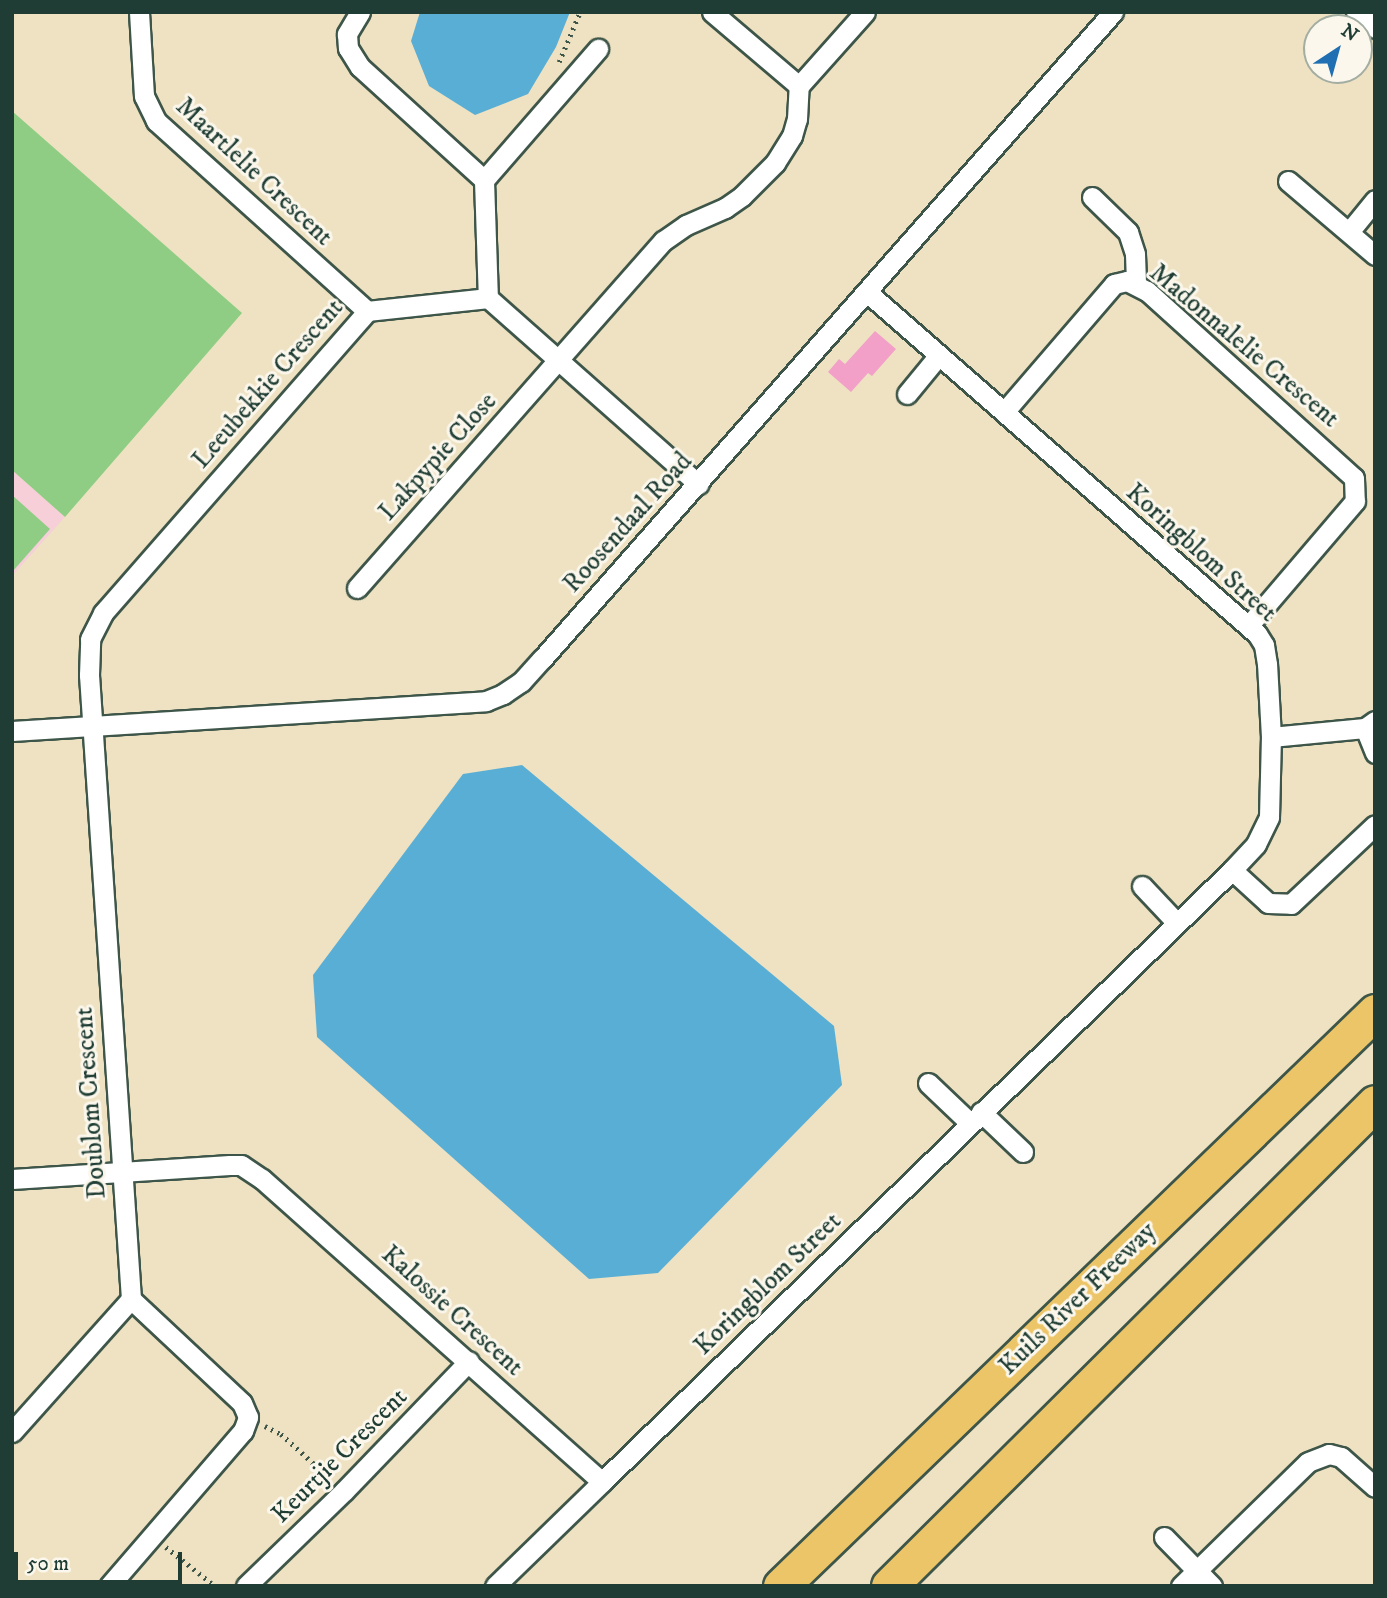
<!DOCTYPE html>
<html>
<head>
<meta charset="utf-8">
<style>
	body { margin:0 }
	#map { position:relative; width:1387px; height:1598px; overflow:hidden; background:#eee2c2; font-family:"IM FELL DW Pica",serif }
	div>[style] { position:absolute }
	.built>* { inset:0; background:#f6cfd8 }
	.green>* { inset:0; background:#8ecd83 }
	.water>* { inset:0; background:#59aed5 }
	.building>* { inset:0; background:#f2a0c7 }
	.path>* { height:4.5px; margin-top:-2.25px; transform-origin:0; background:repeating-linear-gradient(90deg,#3e5649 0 2px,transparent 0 7px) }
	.roads { filter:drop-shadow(2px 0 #3e5649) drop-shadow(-2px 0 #3e5649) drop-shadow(0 2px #3e5649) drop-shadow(0 -2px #3e5649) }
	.street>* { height:19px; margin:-9.5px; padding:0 9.5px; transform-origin:9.5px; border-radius:9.5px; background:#fff }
	.highway>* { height:35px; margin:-17.5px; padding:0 17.5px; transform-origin:17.5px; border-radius:17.5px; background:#edc569 }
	span { translate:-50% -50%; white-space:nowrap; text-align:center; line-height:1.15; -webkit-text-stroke:6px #fbf7ec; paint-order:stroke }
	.street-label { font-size:26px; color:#1f3d34 }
	.frame { position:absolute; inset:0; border:14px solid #1f3d34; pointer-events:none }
	.north { position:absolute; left:1303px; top:14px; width:70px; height:70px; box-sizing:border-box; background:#fbf7ec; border:2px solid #a3ada2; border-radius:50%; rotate:36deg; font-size:19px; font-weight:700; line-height:28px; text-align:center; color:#1f3d34 }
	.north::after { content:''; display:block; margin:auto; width:24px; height:32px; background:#1f6fb2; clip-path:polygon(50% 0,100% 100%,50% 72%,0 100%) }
	.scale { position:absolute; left:14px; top:1552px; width:168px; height:32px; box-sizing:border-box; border:4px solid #1f3d34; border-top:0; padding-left:9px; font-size:21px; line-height:24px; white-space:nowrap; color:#1f3d34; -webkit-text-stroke:5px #fbf7ec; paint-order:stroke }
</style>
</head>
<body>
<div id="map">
	<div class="built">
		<i style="clip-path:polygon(12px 470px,65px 517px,12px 576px)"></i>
	</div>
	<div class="green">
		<i style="clip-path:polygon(12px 111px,242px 313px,65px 517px,12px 470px)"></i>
		<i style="clip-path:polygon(12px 495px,50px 529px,12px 572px)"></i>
	</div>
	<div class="water">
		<i style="clip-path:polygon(420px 12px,570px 12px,556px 47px,528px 94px,475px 115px,429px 86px,411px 41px)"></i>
		<i style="clip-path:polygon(522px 765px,834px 1026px,842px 1085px,658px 1273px,589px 1279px,317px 1037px,313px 975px,463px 774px)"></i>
	</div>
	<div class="building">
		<i style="clip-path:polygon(875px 331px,896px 349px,872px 376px,868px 373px,851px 392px,828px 372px,839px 359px,845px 364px)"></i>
	</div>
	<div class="path">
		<i style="left:559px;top:62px;width:54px;rotate:-67.2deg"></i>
		<i style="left:265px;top:1426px;width:18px;rotate:27deg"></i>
		<i style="left:281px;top:1434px;width:67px;rotate:42deg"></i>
		<i style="left:166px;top:1547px;width:63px;rotate:38.5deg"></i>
	</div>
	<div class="roads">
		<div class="street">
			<i style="left:139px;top:12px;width:84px;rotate:86.6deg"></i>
			<i style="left:144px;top:96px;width:28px;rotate:64deg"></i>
			<i style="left:156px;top:121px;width:284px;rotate:42deg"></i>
			<i style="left:360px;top:12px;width:26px;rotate:121deg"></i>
			<i style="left:347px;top:34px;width:14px;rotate:86deg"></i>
			<i style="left:348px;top:48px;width:22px;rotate:58deg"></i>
			<i style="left:360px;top:67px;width:168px;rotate:42.3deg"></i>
			<i style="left:484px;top:180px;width:118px;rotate:88.1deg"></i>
			<i style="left:712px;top:12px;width:114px;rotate:40.4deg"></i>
			<i style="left:1356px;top:12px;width:25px;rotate:40deg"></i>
			<i style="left:799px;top:86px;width:99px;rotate:-48.3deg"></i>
			<i style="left:484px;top:180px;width:174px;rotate:-49deg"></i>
			<i style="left:1288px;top:181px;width:114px;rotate:40.4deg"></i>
			<i style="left:1092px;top:197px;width:50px;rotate:44.2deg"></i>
			<i style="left:1128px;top:232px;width:23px;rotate:72deg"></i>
			<i style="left:1135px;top:254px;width:30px;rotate:88deg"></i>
			<i style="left:1349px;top:232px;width:41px;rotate:-50.9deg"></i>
			<i style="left:907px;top:394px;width:50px;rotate:-50.6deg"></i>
			<i style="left:1004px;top:412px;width:169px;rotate:-49.3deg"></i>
			<i style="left:1114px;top:284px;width:13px;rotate:-13deg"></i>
			<i style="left:1127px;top:281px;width:22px;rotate:27deg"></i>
			<i style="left:1147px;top:291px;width:279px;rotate:42.1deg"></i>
			<i style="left:1354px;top:478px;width:23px;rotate:88deg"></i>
			<i style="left:1355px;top:501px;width:163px;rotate:130.5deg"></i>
			<i style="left:357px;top:588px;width:463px;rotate:-48.6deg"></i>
			<i style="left:663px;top:241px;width:28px;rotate:-35deg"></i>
			<i style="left:686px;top:225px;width:43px;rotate:-23.6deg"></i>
			<i style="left:725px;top:208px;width:21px;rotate:-35deg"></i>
			<i style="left:742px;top:196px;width:47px;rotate:-45deg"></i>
			<i style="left:775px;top:163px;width:32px;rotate:-58deg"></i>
			<i style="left:792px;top:136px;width:18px;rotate:-74deg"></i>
			<i style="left:797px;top:119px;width:33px;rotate:-87deg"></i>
			<i style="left:1365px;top:728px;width:27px;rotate:68deg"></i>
			<i style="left:12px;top:731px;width:475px;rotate:-3.6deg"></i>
			<i style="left:486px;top:701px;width:18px;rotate:-22deg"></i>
			<i style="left:503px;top:694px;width:22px;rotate:-34deg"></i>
			<i style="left:521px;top:682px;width:31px;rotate:-48deg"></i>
			<i style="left:542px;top:659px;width:863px;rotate:-48.57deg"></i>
			<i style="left:1271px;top:737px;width:94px;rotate:-5.5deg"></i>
			<i style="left:1365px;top:728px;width:12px;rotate:-35deg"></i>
			<i style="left:1232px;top:870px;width:49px;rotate:42.5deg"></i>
			<i style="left:1268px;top:903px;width:23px;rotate:2deg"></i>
			<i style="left:1291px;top:904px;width:115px;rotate:-43.2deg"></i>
			<i style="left:1142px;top:886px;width:50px;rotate:46.6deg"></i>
			<i style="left:928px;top:1083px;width:58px;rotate:43.6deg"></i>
			<i style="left:981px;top:1112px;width:58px;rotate:43.6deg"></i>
			<i style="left:12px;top:1179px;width:218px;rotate:-3.7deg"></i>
			<i style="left:230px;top:1165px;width:11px"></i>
			<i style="left:241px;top:1165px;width:25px;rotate:34deg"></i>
			<i style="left:262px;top:1179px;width:455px;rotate:41.7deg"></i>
			<i style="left:602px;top:1482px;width:149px;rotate:135.8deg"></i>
			<i style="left:12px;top:1432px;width:178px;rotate:-48.2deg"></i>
			<i style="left:131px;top:1299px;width:625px;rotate:-93.85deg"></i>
			<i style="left:89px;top:675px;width:36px;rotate:-88deg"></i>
			<i style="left:90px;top:639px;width:29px;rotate:-63deg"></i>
			<i style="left:103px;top:613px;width:401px;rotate:-48.8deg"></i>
			<i style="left:367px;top:311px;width:122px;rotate:-6.1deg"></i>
			<i style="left:488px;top:298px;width:281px;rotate:41.5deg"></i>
			<i style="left:602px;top:1482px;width:878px;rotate:-44.17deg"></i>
			<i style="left:1232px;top:870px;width:35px;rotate:-47deg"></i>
			<i style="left:1256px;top:844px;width:30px;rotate:-64deg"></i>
			<i style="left:1269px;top:817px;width:80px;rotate:-88.6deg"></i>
			<i style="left:1271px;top:737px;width:73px;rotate:-93.1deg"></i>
			<i style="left:1267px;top:664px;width:19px;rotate:-99deg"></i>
			<i style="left:1264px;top:645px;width:13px;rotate:-122deg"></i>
			<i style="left:1257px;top:634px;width:519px;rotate:-138.75deg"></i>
			<i style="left:1164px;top:1537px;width:69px;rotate:45.6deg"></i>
			<i style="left:109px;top:1586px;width:205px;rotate:-49.2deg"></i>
			<i style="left:243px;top:1431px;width:15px;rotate:-70deg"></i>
			<i style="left:248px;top:1417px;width:15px;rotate:-113deg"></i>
			<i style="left:242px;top:1403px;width:152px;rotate:-136.9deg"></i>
			<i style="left:246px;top:1586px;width:136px;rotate:-44.1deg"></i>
			<i style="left:344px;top:1491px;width:180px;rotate:-46.1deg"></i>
			<i style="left:1181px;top:1586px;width:177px;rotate:-44.3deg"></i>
			<i style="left:1308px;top:1462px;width:22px;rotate:-21deg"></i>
			<i style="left:1329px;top:1454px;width:12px;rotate:14deg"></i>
			<i style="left:1341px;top:1457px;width:45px;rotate:41.4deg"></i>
		</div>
		<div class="highway">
			<i style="left:781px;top:1586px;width:826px;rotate:-44.02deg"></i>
			<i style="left:889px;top:1586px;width:685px;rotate:-44.82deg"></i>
		</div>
	</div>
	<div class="street-label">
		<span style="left:254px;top:172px;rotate:43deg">Maartlelie Crescent</span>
		<span style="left:1244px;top:346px;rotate:40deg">Madonnalelie Crescent</span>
		<span style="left:268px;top:384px;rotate:-49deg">Leeubekkie Crescent</span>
		<span style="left:438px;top:457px;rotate:-48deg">Lakpypie Close</span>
		<span style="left:628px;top:523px;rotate:-48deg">Roosendaal Road</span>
		<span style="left:1201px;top:553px;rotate:42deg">Koringblom Street</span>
		<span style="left:91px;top:1103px;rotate:-94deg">Doublom Crescent</span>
		<span style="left:768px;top:1284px;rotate:-44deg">Koringblom Street</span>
		<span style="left:1078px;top:1299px;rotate:-44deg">Kuils River Freeway</span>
		<span style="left:452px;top:1311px;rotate:42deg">Kalossie Crescent</span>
		<span style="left:340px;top:1456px;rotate:-45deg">Keurtjie Crescent</span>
	</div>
	<div class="frame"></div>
	<div class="north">N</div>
	<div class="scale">50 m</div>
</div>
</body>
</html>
